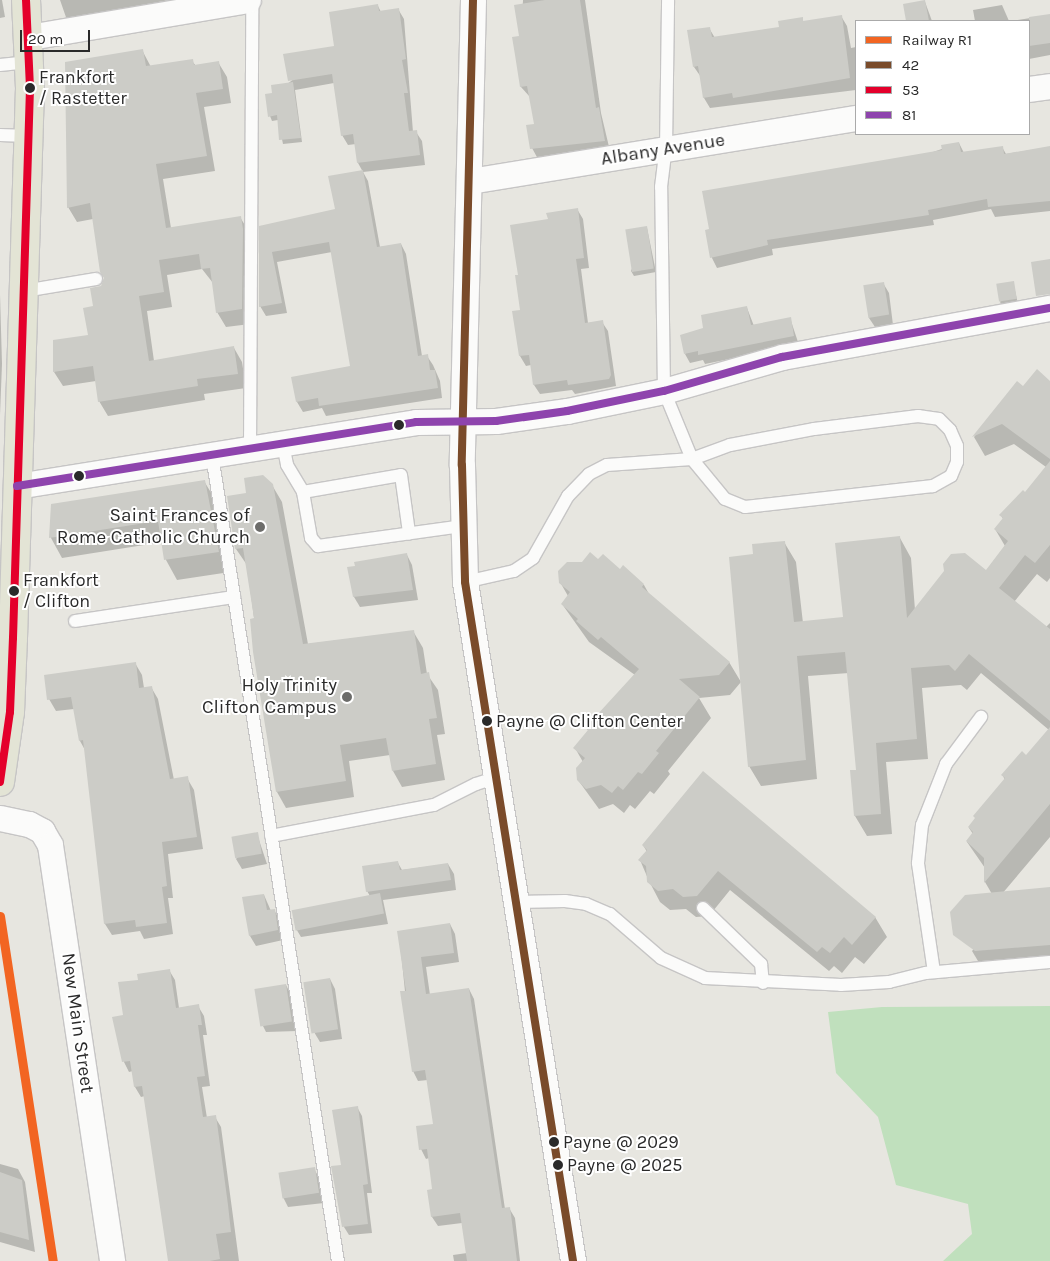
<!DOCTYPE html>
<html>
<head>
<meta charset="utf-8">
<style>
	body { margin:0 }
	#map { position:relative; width:1050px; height:1261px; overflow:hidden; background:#e7e6e0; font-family:Karla,sans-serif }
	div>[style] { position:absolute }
	.green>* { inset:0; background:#c0e0bd }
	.shadow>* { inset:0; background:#0003 }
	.building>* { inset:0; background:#ccccc7; transform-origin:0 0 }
	.roads { filter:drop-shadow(1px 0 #c6c5c5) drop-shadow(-1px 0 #c6c5c5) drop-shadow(0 1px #c6c5c5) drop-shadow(0 -1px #c6c5c5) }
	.lane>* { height:12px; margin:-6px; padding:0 6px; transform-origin:6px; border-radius:6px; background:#fbfbfa }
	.street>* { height:25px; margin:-12.5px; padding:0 12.5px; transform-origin:12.5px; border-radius:12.5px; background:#fbfbfa }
	.primary>* { height:28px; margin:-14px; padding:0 14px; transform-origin:14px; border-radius:14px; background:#e3e4d5 }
	.bus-1>* { height:8px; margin:-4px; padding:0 4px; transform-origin:4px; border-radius:4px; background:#7a4b2a }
	.bus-2>* { height:8px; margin:-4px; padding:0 4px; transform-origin:4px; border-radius:4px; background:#e4002b }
	.bus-3>* { height:8px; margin:-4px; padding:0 4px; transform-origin:4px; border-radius:4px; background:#8e44ad }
	.rail-1>* { height:9px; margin:-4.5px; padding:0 4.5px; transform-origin:4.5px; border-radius:4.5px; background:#f26522 }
	.dots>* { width:14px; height:14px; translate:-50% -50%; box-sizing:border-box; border:2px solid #fff; border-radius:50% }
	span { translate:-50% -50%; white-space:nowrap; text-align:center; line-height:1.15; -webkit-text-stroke:4px #fff; paint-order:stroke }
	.bus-label { font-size:18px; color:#2a2a2a }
	.left { translate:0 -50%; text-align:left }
	.street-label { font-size:19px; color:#2a2a2a }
	.poi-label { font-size:19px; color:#2a2a2a }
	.right { translate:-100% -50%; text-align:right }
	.legend { position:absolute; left:855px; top:20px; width:175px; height:115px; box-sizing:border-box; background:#fff; border:1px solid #aaa; margin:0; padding:6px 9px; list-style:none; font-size:15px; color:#2a2a2a }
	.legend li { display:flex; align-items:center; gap:10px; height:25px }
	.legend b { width:25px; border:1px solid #aaa }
	.scale { position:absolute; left:20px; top:30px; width:70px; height:22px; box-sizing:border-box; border:2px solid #2a2a2a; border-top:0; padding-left:6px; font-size:15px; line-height:18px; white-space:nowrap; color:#2a2a2a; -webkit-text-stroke:4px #fff; paint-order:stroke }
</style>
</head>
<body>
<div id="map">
	<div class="green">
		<i style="clip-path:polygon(1050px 1006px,1050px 1261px,943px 1261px,972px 1234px,968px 1204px,896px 1185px,878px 1117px,836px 1073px,828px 1012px,882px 1007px)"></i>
	</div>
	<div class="shadow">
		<i style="clip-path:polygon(0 0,2px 0,5px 17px,0 18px)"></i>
		<i style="clip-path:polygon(60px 0,169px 0,159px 2px,159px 6px,68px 23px)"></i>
		<i style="clip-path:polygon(523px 0,585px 0,601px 113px,610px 151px,538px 159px,532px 148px,535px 125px,530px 97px,521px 87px,513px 38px,521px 37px)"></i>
		<i style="clip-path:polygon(925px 2px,932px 21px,907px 21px,904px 5px)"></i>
		<i style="clip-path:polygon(1002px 5px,1009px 21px,975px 21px,973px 10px)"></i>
		<i style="clip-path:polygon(378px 6px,381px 12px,398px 9px,404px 19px,413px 132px,416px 132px,422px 141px,425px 165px,363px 172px,368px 181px,380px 247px,401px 244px,406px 254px,422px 356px,427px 356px,433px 365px,440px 381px,442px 398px,326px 416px,322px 408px,303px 412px,297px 402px,292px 378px,351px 367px,332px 252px,277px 262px,287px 313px,266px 316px,260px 306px,260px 227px,336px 210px,363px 172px,358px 163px,356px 144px,348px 145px,342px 135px,334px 83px,295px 90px,302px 142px,283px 144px,278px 120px,272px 121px,270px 116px,274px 94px,336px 47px)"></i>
		<i style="clip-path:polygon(1050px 15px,1050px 55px,1029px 59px,1029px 21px,1011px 21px)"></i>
		<i style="clip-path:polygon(841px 16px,847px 26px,851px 48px,856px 47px,856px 90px,710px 108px,704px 98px,701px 77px,694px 67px,709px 28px,715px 38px,780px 28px,802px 19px,804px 22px)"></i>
		<i style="clip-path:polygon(142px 50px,151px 67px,192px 61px,196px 66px,218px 62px,227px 77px,231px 103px,204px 107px,215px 171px,163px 179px,171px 228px,240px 217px,249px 232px,250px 324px,226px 327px,217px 312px,213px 283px,202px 269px,167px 275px,172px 307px,147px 311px,154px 361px,234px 348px,242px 362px,246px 388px,204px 394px,205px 400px,108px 416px,99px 401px,96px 381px,63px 386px,54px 372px,90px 336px,94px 307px,105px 278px,93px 219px,77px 222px,68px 207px)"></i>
		<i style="clip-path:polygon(959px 143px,964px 153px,1002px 147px,1006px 154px,1050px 147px,1050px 211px,995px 217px,991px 209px,933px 220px,934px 225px,772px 249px,773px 255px,717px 268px,712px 258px,706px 231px)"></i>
		<i style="clip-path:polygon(577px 209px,583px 219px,589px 268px,581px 269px,588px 323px,602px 322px,608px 331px,616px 386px,575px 394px,572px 390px,540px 394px,534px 385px,531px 365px,526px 366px,520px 356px,520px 276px,549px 220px)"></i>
		<i style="clip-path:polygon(647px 228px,656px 272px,634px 276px,631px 271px)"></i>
		<i style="clip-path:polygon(1013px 282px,1018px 304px,1003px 307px,1000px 302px)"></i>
		<i style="clip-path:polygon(883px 283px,889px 293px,893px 325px,875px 327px,869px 318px)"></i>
		<i style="clip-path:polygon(0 294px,2px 364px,0 415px)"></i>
		<i style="clip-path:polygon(747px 308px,754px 326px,790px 318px,799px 345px,705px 364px,703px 360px,690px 363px,685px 354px,705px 328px)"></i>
		<i style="clip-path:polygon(1017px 382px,1023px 387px,1050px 383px,1050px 578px,1047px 582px,1037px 574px,1014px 602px,1046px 627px,1050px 623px,1050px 837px,996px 901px,985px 882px,985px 868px,967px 842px,973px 834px,969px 828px,1005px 780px,1003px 776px,1026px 757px,1049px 730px,981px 673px,967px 690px,961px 685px,922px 688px,928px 759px,886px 762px,892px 834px,867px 836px,855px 816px,852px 771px,857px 771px,849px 673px,808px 676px,817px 779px,761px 786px,749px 766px,755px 555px,784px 542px,796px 562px,803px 623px,844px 618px,900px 538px,911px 558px,915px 610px,986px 571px,1005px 546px,995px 529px,1003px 519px,1001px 515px,1025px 494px,1046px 467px,1014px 444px,985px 456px,974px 437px)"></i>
		<i style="clip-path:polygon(204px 481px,216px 501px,230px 572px,177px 580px,166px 560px,163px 542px,62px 558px,51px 538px,53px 506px)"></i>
		<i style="clip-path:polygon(272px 485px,282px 502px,308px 644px,413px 631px,423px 648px,427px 674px,438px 690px,445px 734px,437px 735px,445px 780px,402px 787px,393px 771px,390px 755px,349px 761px,354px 797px,286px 808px,277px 792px,247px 565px,236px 549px,248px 494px)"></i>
		<i style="clip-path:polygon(407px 555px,412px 565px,418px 600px,360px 607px,354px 597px,356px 567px)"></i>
		<i style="clip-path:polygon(598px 561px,644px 585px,649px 594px,729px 662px,741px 682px,730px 695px,699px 698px,711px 718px,668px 771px,670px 774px,654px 794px,650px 791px,635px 809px,630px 805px,624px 813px,613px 804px,599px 809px,578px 780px,583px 762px,575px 748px,589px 732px,587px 729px,635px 675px,589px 642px,562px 604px,568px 596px,560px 582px)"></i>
		<i style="clip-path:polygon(135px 663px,142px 675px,144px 688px,151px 687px,158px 699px,174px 780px,187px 778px,194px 790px,203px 849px,168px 854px,173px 898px,168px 898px,173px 934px,144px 939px,140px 931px,112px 935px,105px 924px,85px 750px,80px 741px,74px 709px,56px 711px,49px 699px)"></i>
		<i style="clip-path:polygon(257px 834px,267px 864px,242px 869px,236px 859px)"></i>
		<i style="clip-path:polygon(643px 845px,875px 917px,887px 937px,864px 964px,855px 957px,842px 973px,834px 966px,829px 971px,730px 890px,709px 916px,696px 917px,686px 909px,670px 910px,660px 902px,649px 881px,640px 860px,647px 852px)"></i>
		<i style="clip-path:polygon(398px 863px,402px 870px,448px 864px,454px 874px,456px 890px,383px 900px,388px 924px,301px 937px,295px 927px,370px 896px,367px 891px)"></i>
		<i style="clip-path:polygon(1050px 888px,1050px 966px,984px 971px,972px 951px,1017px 898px)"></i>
		<i style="clip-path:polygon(264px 895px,271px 911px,274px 910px,280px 920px,283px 940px,256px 946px,250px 936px)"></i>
		<i style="clip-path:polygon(450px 924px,455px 934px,459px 962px,426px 967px,430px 995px,469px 989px,474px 999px,505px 1209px,509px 1208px,515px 1218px,520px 1261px,454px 1261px,453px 1255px,467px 1253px,462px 1223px,438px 1226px,432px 1217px,434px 1190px,429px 1158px,426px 1159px,421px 1149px,434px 1125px,428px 1080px,418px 1081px,413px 1071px,399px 932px)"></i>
		<i style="clip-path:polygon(169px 970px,175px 980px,179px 1008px,198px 1006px,204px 1016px,207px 1035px,203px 1035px,210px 1086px,202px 1087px,207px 1118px,215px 1117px,221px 1127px,239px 1261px,169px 1261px,145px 1096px,141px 1097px,135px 1087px,133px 1071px,129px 1072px,124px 1062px,124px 1016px,140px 981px)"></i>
		<i style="clip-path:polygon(330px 979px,335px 989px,342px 1039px,320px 1042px,314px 1032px)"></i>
		<i style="clip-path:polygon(286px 985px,291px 995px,297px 1031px,266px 1032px,261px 1022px)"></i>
		<i style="clip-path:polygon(357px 1107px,362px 1116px,372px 1193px,367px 1193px,372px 1233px,349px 1235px,344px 1227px,342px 1166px)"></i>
		<i style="clip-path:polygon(0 1164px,18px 1169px,25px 1182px,35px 1252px,0 1242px)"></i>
		<i style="clip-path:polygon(314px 1169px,320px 1179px,324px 1203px,288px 1207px,283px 1197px,279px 1173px)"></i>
	</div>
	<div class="building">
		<i style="clip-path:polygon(545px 0,580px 0,596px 108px,599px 107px,605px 141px,530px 149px,526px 125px,534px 124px,527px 86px,520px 87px,515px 55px,512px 37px,519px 36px,514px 5px)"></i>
		<i style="clip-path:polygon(925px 0,929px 21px,906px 21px,903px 4px)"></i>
		<i style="clip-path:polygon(378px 4px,379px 11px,399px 8px,406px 59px,402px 60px,408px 93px,404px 93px,409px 131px,417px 130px,420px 155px,357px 163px,353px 134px,341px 136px,332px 74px,288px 81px,283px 54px,334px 46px,329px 12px)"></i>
		<i style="clip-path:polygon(1050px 14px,1050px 43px,1029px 46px,1029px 17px)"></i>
		<i style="clip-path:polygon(842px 15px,850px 78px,733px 98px,732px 93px,703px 98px,698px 66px,693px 67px,687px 30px,710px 27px,712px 37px,779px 27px,778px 21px,803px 17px,803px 21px)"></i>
		<i style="clip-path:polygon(143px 49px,146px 66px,193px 59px,194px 65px,219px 61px,223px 89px,196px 93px,207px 156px,156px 164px,166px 228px,241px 216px,243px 229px,242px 309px,216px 313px,210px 268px,201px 269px,199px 254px,159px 260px,164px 292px,139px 296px,149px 361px,234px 346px,238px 374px,197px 379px,198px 386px,98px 402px,93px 366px,53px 372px,53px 340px,88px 335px,83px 308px,93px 306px,90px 288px,101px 286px,104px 278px,100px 272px,90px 203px,67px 208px,65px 62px)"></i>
		<i style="clip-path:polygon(293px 82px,301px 138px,279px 140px,277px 115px,268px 117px,265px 94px,272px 93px,271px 85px)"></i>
		<i style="clip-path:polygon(959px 142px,961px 152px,1003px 146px,1004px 154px,1050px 146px,1050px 201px,988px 207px,987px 199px,928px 210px,929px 215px,767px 240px,768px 245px,710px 258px,705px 230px,709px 229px,702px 191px,942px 150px,941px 145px)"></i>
		<i style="clip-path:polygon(363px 170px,377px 247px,401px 243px,418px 356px,428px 354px,430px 370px,435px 370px,438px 388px,319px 406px,318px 398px,296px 402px,291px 377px,350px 366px,329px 242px,272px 252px,282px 303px,259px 307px,259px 226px,335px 209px,328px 176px)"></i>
		<i style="clip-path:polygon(578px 208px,584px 258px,576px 259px,585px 323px,603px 320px,611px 375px,609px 379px,568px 385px,567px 380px,533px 385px,529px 355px,519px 356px,512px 311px,520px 310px,515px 275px,518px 275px,510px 225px,548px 219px,546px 213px)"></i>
		<i style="left:647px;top:226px;width:43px;height:22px;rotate:81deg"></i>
		<i style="clip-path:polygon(1050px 259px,1050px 294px,1036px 296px,1031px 262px)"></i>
		<i style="left:1014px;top:281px;width:18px;height:18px;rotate:81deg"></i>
		<i style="left:884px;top:282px;width:33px;height:21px;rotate:81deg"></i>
		<i style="clip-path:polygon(747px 306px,751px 325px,791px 317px,794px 336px,698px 355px,698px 351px,684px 354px,680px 335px,703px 328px,701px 315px)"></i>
		<i style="clip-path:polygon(1037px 369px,1050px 381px,1050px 459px,1002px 424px,972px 437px,1017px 381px,1023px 386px)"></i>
		<i style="clip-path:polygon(1050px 461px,1050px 545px,1035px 563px,1025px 555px,999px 588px,1050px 629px,1050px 721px,969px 654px,955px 671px,949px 665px,911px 668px,917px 739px,876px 743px,881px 814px,854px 816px,850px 770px,856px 770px,845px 652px,797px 656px,806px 760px,748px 767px,729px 557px,753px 554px,752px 544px,785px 541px,794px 622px,843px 617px,835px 543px,900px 536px,907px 618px,944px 571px,943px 564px,951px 554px,965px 553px,986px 570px,1008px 541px,994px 529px,1003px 518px,999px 515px,1023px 490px,1025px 492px)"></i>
		<i style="clip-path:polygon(263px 475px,273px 484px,303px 644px,414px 630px,421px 674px,429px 672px,437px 718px,429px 719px,436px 764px,392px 771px,386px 738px,340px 745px,346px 781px,276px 792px,253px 652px,250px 619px,254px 618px,243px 548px,235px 549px,227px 496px,246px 493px,244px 478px)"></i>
		<i style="clip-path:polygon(205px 480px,219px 552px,164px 560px,158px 521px,49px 538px,51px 504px)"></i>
		<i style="clip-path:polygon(590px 552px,598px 559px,603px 554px,620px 569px,623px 565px,644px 584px,642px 587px,730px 662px,719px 675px,679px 679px,700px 697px,656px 751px,659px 753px,642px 774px,638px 772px,623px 790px,618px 786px,612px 793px,601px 785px,586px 789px,577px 780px,576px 768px,585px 758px,573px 748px,588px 730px,585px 728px,639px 669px,601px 637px,598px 640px,576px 621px,578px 619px,561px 604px,570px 592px,559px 583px,558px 571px,567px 562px,582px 562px)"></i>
		<i style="clip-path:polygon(407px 553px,413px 590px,353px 597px,347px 567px,355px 566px,354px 562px)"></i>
		<i style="clip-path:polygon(136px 662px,139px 688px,152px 686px,170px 779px,188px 776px,197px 837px,162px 842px,167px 886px,162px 887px,167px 923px,136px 927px,135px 920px,104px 924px,83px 740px,79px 741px,71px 697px,47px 700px,44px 675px)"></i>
		<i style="clip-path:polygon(1050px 727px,1050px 804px,984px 883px,984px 858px,966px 841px,973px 832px,968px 827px,975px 818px,973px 816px,1005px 778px,1001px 775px,1022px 751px,1026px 755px)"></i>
		<i style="clip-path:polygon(703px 771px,876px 917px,852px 945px,844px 937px,830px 953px,822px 947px,817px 952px,718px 871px,697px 896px,683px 897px,673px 889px,658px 891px,647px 882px,646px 866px,638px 860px,647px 850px,642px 845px)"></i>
		<i style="left:258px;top:832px;width:22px;height:27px;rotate:80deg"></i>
		<i style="clip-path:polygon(398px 861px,400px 870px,448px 863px,451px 880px,366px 892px,362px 866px)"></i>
		<i style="clip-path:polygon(1050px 887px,1050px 945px,975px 951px,953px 935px,950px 912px,965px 895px)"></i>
		<i style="left:380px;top:893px;width:21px;height:90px;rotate:79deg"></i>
		<i style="clip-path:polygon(264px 894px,267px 910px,275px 909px,278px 930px,249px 936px,242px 897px)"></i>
		<i style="clip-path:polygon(450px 923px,454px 953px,421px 957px,426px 994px,469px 988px,502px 1208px,510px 1207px,517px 1261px,467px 1261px,460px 1213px,431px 1217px,427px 1190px,432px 1189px,427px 1149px,419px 1150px,416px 1126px,433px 1124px,425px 1070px,412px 1072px,400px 991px,406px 991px,397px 931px)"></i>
		<i style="clip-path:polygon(170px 969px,176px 1008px,199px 1004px,202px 1025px,198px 1025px,205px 1076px,197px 1077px,203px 1117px,216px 1115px,228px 1205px,231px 1232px,216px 1234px,220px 1259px,210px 1261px,168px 1261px,142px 1086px,134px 1087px,130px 1061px,122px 1062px,112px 1017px,123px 1015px,118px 982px,138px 980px,137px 974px)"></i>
		<i style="left:330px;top:978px;width:52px;height:27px;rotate:81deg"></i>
		<i style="left:286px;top:984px;width:38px;height:32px;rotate:81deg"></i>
		<i style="clip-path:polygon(358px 1106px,368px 1184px,363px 1185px,368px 1224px,342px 1227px,331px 1166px,341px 1165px,332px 1110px)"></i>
		<i style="left:315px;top:1167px;width:26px;height:37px;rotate:81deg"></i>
		<i style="clip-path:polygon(0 1172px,22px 1180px,29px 1240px,0 1232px)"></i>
	</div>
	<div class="roads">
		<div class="lane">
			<i style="left:0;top:65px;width:29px;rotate:-6deg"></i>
			<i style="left:0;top:135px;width:28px;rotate:2deg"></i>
			<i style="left:24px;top:291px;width:73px;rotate:-9.5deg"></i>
			<i style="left:918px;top:416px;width:21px;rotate:8deg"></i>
			<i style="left:939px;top:419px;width:16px;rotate:45deg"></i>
			<i style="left:950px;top:430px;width:17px;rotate:66deg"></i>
			<i style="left:957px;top:446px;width:16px;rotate:90deg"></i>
			<i style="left:957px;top:462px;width:15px;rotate:113deg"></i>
			<i style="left:951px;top:476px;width:21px;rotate:151deg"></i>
			<i style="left:933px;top:486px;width:189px;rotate:173.6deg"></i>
			<i style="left:745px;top:507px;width:22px;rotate:-158deg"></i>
			<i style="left:725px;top:499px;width:52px;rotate:-129.5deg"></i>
			<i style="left:692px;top:459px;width:40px;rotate:-20.2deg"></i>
			<i style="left:730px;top:445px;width:86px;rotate:-10.8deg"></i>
			<i style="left:814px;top:429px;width:105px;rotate:-7.1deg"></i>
			<i style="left:283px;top:444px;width:21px;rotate:79deg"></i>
			<i style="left:287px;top:465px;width:31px;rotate:59deg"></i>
			<i style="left:303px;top:492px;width:47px;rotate:80.1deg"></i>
			<i style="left:311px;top:538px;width:11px;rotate:49deg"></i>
			<i style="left:318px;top:546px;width:145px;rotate:-7.9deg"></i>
			<i style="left:250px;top:449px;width:449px;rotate:-89.7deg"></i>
			<i style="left:212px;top:455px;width:816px;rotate:81.12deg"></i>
			<i style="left:303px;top:492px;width:99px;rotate:-9.8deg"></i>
			<i style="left:401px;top:475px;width:59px;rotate:82.1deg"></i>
			<i style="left:465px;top:582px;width:50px;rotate:-12.7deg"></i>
			<i style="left:514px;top:571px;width:23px;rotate:-34deg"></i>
			<i style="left:533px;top:558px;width:71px;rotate:-60.6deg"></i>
			<i style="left:568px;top:496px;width:30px;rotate:-46deg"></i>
			<i style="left:589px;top:474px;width:20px;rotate:-27deg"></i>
			<i style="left:607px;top:465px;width:85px;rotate:-4deg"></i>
			<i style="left:692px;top:459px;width:74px;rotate:-112.4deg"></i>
			<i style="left:664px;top:391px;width:204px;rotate:-90.8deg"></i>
			<i style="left:661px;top:187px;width:38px;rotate:-83deg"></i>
			<i style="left:666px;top:149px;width:149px;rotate:-89.2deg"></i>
			<i style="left:75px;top:621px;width:161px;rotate:-8.6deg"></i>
			<i style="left:271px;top:836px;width:166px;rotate:-10.8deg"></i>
			<i style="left:434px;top:805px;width:47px;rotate:-26.6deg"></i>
			<i style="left:476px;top:784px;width:23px;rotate:-18deg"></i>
			<i style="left:517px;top:902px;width:48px;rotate:-1.2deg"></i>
			<i style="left:565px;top:901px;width:21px;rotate:8deg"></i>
			<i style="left:586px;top:904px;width:26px;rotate:23deg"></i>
			<i style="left:610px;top:914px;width:67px;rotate:40.8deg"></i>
			<i style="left:661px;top:958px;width:48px;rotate:24.4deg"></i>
			<i style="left:705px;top:978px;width:136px;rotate:2.9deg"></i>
			<i style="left:841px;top:985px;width:48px;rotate:-3.6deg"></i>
			<i style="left:889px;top:982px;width:38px;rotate:-14deg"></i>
			<i style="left:926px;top:973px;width:124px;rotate:-5.1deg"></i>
			<i style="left:703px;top:908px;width:81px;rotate:44deg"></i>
			<i style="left:761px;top:964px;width:19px;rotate:84deg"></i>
			<i style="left:934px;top:972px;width:110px;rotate:-98.4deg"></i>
			<i style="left:918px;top:863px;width:38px;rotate:-84deg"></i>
			<i style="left:922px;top:825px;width:66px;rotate:-68.5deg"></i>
			<i style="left:946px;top:764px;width:59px;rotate:-53.3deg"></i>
		</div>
		<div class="street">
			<i style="left:473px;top:0;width:465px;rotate:91.4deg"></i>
			<i style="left:462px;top:465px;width:117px;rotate:88.5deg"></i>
			<i style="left:465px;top:582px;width:688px;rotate:80.96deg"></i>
			<i style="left:29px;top:37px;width:222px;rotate:-9.6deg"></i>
			<i style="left:1029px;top:89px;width:21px;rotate:-8deg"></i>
			<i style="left:470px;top:181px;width:391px;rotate:-9.3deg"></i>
			<i style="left:17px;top:486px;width:404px;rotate:-9.1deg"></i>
			<i style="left:416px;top:422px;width:80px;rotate:-0.7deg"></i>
			<i style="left:496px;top:421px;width:72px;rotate:-8deg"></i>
			<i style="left:567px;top:411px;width:99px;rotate:-11.7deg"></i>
			<i style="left:664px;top:391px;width:123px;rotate:-16.1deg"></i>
			<i style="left:782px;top:357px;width:272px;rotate:-10.4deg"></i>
			<i style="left:0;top:818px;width:30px;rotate:12deg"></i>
			<i style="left:29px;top:824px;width:15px;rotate:28deg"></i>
			<i style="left:42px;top:831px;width:16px;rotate:60deg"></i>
			<i style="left:50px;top:845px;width:421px;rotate:81.5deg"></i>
		</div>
		<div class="primary">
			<i style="left:0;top:782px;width:71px;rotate:-81.9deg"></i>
			<i style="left:10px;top:712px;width:74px;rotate:-87.7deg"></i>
			<i style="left:13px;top:638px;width:550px;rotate:-88.23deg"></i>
			<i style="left:30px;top:88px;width:88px;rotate:-92.6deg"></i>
		</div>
	</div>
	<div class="bus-1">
		<i style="left:473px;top:0;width:465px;rotate:91.4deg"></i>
		<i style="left:462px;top:465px;width:117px;rotate:88.5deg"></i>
		<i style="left:465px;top:582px;width:688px;rotate:80.96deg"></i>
	</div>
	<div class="bus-2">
		<i style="left:0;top:782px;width:71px;rotate:-81.9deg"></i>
		<i style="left:10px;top:712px;width:74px;rotate:-87.7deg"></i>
		<i style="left:13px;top:638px;width:550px;rotate:-88.23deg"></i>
		<i style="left:30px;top:88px;width:88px;rotate:-92.6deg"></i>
	</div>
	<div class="bus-3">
		<i style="left:17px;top:486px;width:404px;rotate:-9.1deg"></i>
		<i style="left:416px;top:422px;width:80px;rotate:-0.7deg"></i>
		<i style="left:496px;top:421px;width:72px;rotate:-8deg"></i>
		<i style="left:567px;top:411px;width:99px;rotate:-11.7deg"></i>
		<i style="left:664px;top:391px;width:123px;rotate:-16.1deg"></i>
		<i style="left:782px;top:357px;width:272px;rotate:-10.4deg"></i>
	</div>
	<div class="rail-1">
		<i style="left:0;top:916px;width:349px;rotate:81.3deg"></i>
	</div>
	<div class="dots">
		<i style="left:30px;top:88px;background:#2a2a2a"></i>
		<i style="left:399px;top:425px;background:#2a2a2a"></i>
		<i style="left:79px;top:476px;background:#2a2a2a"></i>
		<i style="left:260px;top:527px;background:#6c6c6a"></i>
		<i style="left:14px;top:591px;background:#2a2a2a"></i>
		<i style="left:347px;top:697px;background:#6c6c6a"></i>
		<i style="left:487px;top:721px;background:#2a2a2a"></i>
		<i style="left:554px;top:1142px;background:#2a2a2a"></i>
		<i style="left:558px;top:1165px;background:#2a2a2a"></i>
	</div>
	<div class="bus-label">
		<span class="left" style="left:39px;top:88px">Frankfort<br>/ Rastetter</span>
		<span class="left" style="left:23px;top:591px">Frankfort<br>/ Clifton</span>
		<span class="left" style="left:496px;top:721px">Payne @ Clifton Center</span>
		<span class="left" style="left:563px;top:1142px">Payne @ 2029</span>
		<span class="left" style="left:567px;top:1165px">Payne @ 2025</span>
	</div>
	<div class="street-label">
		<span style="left:663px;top:150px;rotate:-9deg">Albany Avenue</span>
		<span style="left:77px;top:1023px;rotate:82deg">New Main Street</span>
	</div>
	<div class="poi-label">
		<span class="right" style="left:250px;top:527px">Saint Frances of<br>Rome Catholic Church</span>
		<span class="right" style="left:337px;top:697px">Holy Trinity<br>Clifton Campus</span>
	</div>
	<ul class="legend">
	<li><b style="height:6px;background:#f26522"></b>Railway R1</li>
	<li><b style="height:6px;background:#7a4b2a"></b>42</li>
	<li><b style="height:6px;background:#e4002b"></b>53</li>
	<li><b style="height:6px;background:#8e44ad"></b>81</li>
	</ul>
	<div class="scale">20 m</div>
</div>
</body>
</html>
